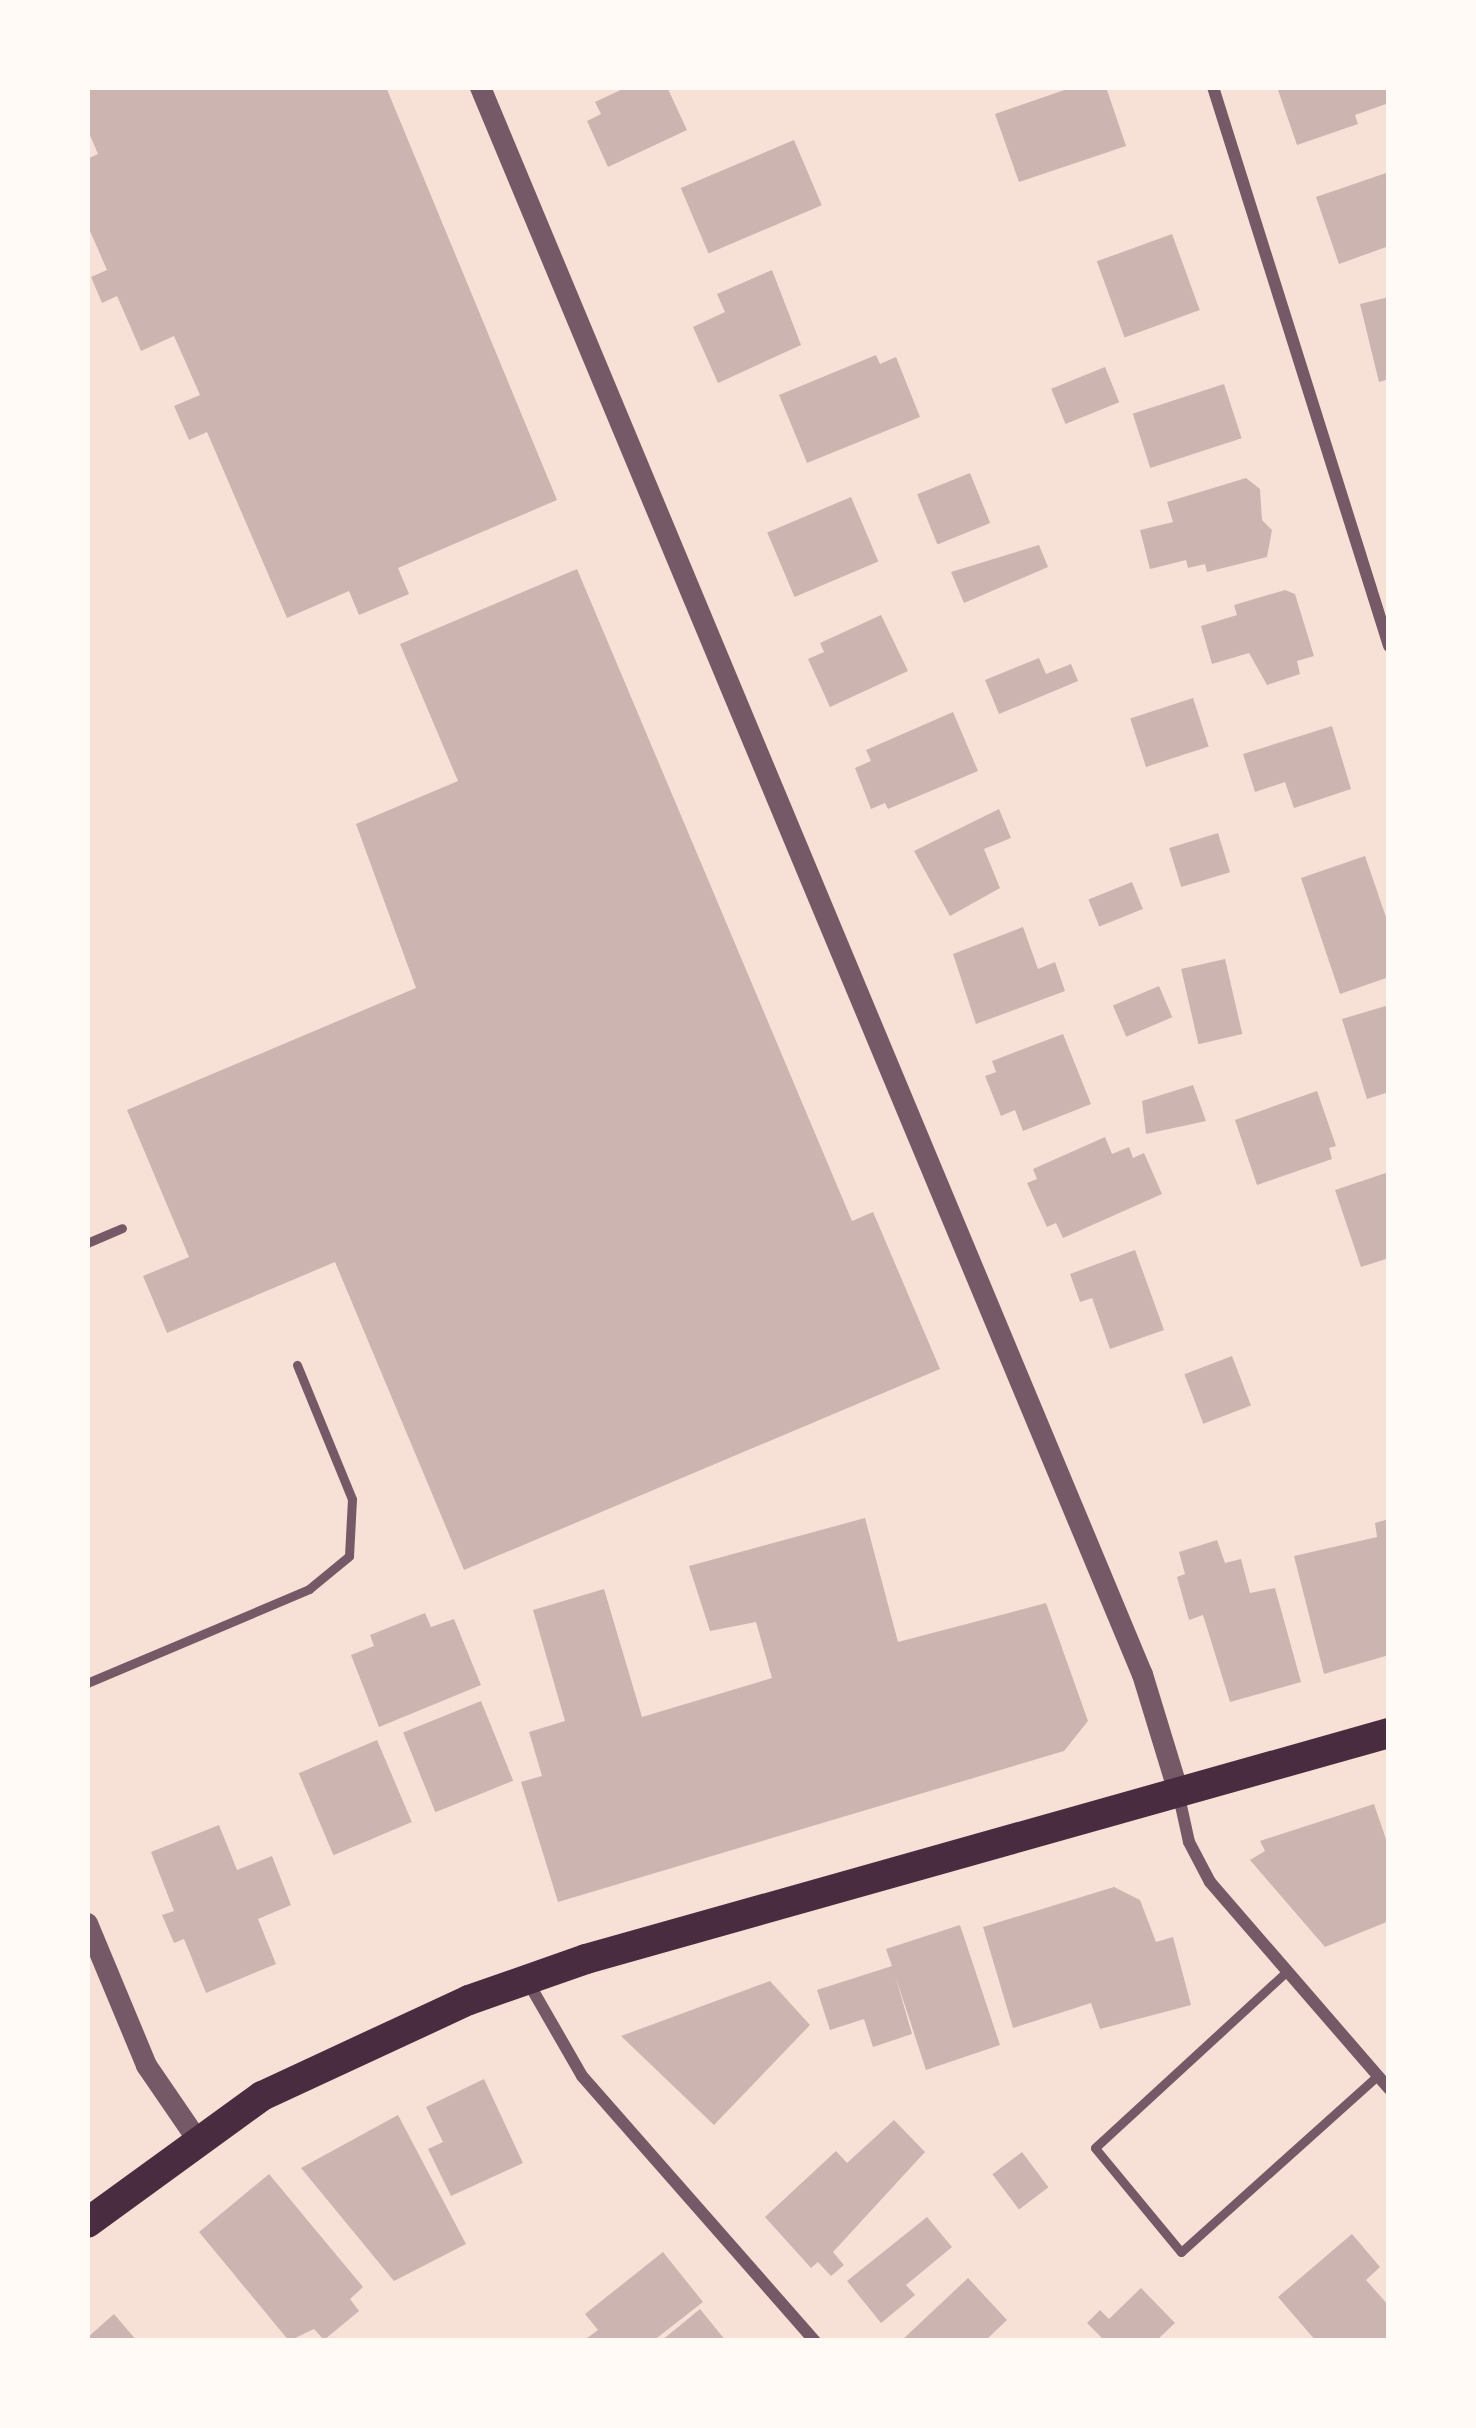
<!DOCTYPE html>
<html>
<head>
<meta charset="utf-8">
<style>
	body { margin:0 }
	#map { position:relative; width:1476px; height:2428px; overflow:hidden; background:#f7e1d7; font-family:"DM Sans",sans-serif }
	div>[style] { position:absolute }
	.building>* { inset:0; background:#ccb4b1; transform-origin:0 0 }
	.service>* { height:9px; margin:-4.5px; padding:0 4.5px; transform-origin:4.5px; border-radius:4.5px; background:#755966 }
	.minor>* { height:12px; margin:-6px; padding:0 6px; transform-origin:6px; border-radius:6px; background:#755966 }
	.tertiary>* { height:21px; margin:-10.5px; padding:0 10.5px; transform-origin:10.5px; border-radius:10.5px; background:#755966 }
	.primary>* { height:30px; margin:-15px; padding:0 15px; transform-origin:15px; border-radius:15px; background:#4a2c40 }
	span { translate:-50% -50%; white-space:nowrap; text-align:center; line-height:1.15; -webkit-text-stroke:9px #fffaf5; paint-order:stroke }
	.frame { position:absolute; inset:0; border:90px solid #fffaf5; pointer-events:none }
</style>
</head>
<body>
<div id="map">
	<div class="building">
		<i style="clip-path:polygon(87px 87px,386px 87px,557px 500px,398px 568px,409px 594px,359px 615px,349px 591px,287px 618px,207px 432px,189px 440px,174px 406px,200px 395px,174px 336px,141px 351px,117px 296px,102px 303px,91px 277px,107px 270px,87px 224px,87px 159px,98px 154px,87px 128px)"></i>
		<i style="clip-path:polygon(627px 87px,667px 87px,687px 130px,608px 167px,587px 121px,601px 114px,595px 102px)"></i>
		<i style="clip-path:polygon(1073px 87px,1106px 87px,1126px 146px,1019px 182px,995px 114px)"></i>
		<i style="clip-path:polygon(1277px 87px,1389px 87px,1389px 103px,1355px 115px,1358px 124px,1297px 145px)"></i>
		<i style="left:794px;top:140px;width:71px;height:123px;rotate:67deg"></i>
		<i style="clip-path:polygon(1389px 172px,1389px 246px,1339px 264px,1316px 197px)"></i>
		<i style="left:1172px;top:234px;width:81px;height:80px;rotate:70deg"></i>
		<i style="clip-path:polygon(772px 270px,801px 345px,718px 383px,693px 327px,725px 312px,717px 294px)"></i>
		<i style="clip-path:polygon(1389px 297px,1389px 379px,1379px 382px,1360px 304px)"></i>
		<i style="clip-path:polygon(876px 355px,880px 364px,896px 357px,920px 417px,807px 463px,779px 395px)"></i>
		<i style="left:1105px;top:367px;width:38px;height:58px;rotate:68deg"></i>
		<i style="left:1224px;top:384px;width:57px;height:96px;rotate:72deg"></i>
		<i style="left:970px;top:473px;width:54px;height:57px;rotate:68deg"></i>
		<i style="clip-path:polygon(1246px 478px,1260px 489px,1262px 520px,1272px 530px,1267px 557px,1207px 572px,1205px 564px,1188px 568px,1186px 560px,1150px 569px,1140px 530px,1173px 522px,1167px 502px)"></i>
		<i style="left:851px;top:497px;width:70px;height:91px;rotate:67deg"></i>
		<i style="clip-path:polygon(1039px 545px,1048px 567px,964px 603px,951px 572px)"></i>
		<i style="clip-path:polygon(577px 569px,852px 1221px,873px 1212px,940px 1369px,464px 1570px,335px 1262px,167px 1333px,143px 1276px,189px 1257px,127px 1110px,416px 988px,356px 824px,458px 781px,400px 644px)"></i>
		<i style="clip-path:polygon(1285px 590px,1295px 594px,1314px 656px,1297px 661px,1300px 674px,1267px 685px,1249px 653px,1212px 664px,1201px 626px,1237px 615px,1234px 605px)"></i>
		<i style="clip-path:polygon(881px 615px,908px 671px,830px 707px,808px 659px,824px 652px,820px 643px)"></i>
		<i style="clip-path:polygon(1039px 658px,1046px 674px,1071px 664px,1078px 681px,999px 714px,985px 680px)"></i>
		<i style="left:1193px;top:698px;width:51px;height:66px;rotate:72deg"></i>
		<i style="clip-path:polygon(953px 712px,978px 771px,888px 809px,885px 803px,871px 809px,855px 768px,871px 761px,866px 750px)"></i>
		<i style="clip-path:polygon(1332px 726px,1351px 789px,1294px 808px,1285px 782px,1255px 792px,1243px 754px)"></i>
		<i style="clip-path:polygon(999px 809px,1011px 838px,984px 849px,1000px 888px,950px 916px,914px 851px)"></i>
		<i style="left:1218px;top:833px;width:41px;height:51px;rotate:73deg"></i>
		<i style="clip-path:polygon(1365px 856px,1389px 926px,1389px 977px,1340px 994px,1301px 878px)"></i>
		<i style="left:1132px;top:882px;width:29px;height:47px;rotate:68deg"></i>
		<i style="clip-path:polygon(1023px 927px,1038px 969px,1055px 962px,1065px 991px,976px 1024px,953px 954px)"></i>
		<i style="left:1225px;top:959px;width:77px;height:45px;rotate:77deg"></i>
		<i style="left:1159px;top:986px;width:34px;height:50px;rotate:67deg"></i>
		<i style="clip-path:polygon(1389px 1005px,1389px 1092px,1367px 1099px,1342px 1019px)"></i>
		<i style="clip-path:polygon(1063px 1034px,1091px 1104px,1023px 1131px,1015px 1110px,1001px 1116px,985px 1076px,996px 1072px,992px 1061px)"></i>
		<i style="clip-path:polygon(1193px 1085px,1206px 1121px,1146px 1134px,1142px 1101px)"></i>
		<i style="clip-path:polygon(1317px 1091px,1336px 1146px,1329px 1148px,1332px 1159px,1257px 1185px,1235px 1120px)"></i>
		<i style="clip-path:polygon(1105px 1137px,1112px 1154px,1129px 1147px,1133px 1158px,1144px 1153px,1162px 1194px,1063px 1238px,1056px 1223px,1047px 1227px,1027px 1183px,1037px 1179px,1033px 1169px)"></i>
		<i style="clip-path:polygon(1389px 1172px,1389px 1258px,1361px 1267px,1335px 1190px)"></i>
		<i style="clip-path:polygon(1135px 1250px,1164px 1330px,1110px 1349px,1092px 1298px,1080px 1302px,1070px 1274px)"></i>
		<i style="left:1232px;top:1356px;width:53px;height:51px;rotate:69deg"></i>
		<i style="clip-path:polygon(865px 1518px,898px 1642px,1046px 1603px,1088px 1721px,1064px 1751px,558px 1902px,521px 1782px,542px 1776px,529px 1732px,565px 1721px,533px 1610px,604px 1589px,642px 1717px,772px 1678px,756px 1622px,710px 1631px,689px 1566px)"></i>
		<i style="clip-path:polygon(1389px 1519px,1389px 1655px,1324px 1674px,1294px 1556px,1377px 1537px,1375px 1523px)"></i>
		<i style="clip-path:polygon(1217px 1540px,1225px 1563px,1241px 1559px,1250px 1593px,1275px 1588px,1301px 1682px,1230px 1702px,1203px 1615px,1189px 1620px,1177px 1577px,1185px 1574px,1179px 1552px)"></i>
		<i style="clip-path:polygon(425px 1613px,431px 1627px,454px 1619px,481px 1685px,379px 1727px,351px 1655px,374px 1646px,370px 1635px)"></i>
		<i style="left:481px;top:1701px;width:86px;height:84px;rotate:68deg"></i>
		<i style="left:377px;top:1740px;width:89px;height:85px;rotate:67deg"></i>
		<i style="clip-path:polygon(1374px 1804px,1389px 1848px,1389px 1921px,1325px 1947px,1250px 1860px,1265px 1851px,1260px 1841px)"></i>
		<i style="clip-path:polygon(219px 1825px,237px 1870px,272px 1856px,291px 1905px,258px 1919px,276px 1964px,206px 1993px,184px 1939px,174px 1943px,162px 1915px,174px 1911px,151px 1852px)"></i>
		<i style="clip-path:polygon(1114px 1887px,1140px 1900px,1156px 1942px,1173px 1937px,1191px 2005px,1100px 2029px,1091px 2003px,1013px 2028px,983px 1927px)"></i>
		<i style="clip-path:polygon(960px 1925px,1000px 2045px,926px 2070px,895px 1975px,912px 2034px,873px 2047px,864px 2019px,830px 2030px,817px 1990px,892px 1966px,886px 1949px)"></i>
		<i style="clip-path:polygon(770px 1981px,810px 2025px,714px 2125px,621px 2036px)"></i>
		<i style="clip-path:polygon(484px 2079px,523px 2163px,451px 2196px,428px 2149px,443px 2142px,426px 2107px)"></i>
		<i style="clip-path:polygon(398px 2115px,466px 2244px,394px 2281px,301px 2168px)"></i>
		<i style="clip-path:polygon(894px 2120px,925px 2152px,833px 2252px,844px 2265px,831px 2276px,818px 2262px,811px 2268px,765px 2217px,836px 2151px,847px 2163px)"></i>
		<i style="left:1022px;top:2152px;width:44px;height:37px;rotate:53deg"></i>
		<i style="clip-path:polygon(269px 2174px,363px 2287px,350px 2299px,359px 2311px,324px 2340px,314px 2329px,289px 2341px,199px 2232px)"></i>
		<i style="clip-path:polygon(927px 2217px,952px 2247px,906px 2285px,915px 2295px,881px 2323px,847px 2281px)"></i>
		<i style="clip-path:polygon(1352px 2234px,1380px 2267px,1366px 2280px,1389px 2306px,1389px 2341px,1316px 2341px,1278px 2297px)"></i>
		<i style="clip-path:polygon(663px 2252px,703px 2302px,653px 2341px,583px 2341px,598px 2330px,585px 2314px)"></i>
		<i style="clip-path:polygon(968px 2278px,1007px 2320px,985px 2341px,901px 2341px)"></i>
		<i style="clip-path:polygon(1141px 2288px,1175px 2323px,1156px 2341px,1105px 2341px,1087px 2323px,1100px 2310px,1109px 2319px)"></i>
		<i style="clip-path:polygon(700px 2309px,726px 2341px,661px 2341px)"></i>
		<i style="clip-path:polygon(114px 2314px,137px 2341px,87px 2341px,87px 2338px)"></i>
	</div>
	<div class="service">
		<i style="left:87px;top:1243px;width:38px;rotate:-23deg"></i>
		<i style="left:87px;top:1683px;width:241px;rotate:-22.9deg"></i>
		<i style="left:309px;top:1589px;width:52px;rotate:-39.5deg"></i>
		<i style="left:349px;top:1556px;width:57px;rotate:-87deg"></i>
		<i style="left:352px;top:1499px;width:145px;rotate:-112.3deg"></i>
		<i style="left:1285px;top:1973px;width:258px;rotate:137.4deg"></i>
		<i style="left:1095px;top:2148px;width:135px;rotate:50.4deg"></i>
		<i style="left:1181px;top:2252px;width:263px;rotate:-41.9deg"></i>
	</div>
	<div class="minor">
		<i style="left:1213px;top:87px;width:586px;rotate:72.52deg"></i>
		<i style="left:1178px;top:1792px;width:51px;rotate:77.6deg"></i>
		<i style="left:1189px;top:1842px;width:45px;rotate:62.3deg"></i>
		<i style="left:1210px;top:1882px;width:274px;rotate:49.1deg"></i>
		<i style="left:528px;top:1982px;width:108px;rotate:60.1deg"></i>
		<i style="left:582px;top:2076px;width:353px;rotate:48.7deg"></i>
	</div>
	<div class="tertiary">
		<i style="left:480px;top:87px;width:1720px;rotate:67.36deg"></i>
		<i style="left:1142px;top:1674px;width:123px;rotate:73deg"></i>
		<i style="left:87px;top:1923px;width:154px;rotate:67.4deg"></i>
		<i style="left:146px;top:2065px;width:88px;rotate:55.6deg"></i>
	</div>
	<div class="primary">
		<i style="left:87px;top:2223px;width:216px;rotate:-36deg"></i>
		<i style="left:262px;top:2096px;width:228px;rotate:-24.9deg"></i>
		<i style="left:469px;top:2000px;width:124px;rotate:-19.3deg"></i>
		<i style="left:586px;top:1959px;width:834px;rotate:-15.72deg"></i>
	</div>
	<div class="frame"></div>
</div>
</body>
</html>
